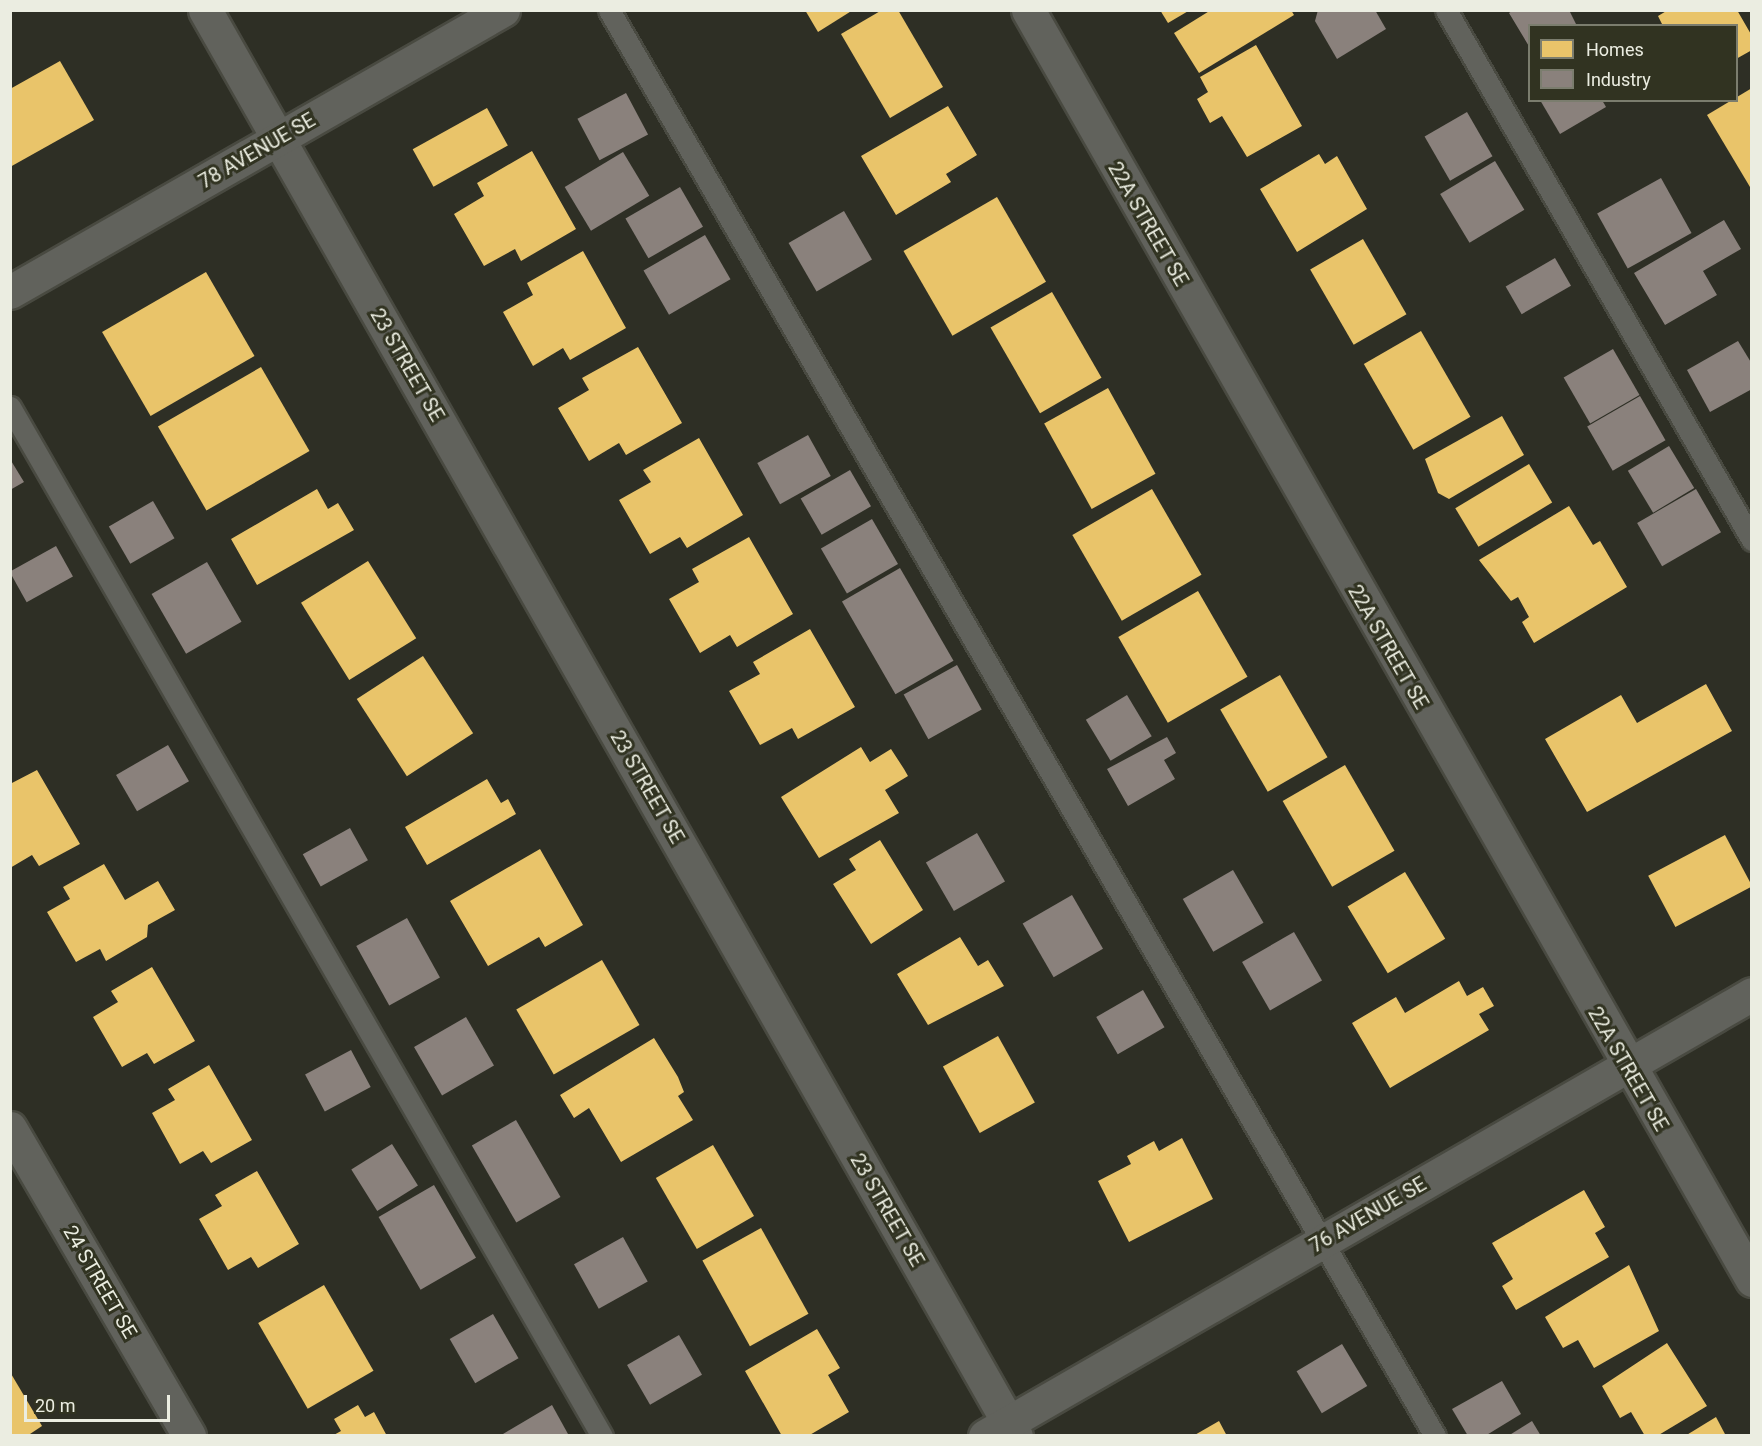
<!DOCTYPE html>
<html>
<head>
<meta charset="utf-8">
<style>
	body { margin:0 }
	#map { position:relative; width:1762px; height:1446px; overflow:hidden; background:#2e2f25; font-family:Roboto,sans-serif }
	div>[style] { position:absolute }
	.homes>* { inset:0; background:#e9c46a; transform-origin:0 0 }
	.industry>* { inset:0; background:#8a817c; transform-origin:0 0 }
	.roads { filter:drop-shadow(2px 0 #494a41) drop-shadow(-2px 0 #494a41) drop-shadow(0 2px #494a41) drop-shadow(0 -2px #494a41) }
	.lane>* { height:21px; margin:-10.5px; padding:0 10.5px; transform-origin:10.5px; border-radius:10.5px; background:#61625c }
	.street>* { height:33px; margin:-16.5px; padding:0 16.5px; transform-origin:16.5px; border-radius:16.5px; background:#61625c }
	.secondary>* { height:33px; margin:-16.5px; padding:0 16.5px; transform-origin:16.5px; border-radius:16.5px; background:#61625c }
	span { translate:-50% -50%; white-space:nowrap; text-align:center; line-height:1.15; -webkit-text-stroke:6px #313321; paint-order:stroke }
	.street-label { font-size:20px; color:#ebede1 }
	.frame { position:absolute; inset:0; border:12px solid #ebede1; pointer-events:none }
	.legend { position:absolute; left:1528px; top:24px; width:210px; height:78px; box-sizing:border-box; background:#313321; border:2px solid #7b7d6e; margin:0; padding:8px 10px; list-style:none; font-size:18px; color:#ebede1 }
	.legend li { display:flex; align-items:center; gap:12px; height:30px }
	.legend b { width:30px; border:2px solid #7b7d6e }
	.scale { position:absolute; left:24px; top:1395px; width:146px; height:27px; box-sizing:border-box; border:3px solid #ebede1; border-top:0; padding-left:8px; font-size:18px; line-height:21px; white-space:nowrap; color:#ebede1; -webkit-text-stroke:4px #313321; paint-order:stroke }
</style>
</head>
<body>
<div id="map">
	<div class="homes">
		<i style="clip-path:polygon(805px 10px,853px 10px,818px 32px)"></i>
		<i style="clip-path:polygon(882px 10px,898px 10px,943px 87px,890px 118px,841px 34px)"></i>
		<i style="clip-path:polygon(1160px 10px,1190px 10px,1168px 23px)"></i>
		<i style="clip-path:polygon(1211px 10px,1291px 10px,1294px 15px,1199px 73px,1174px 33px)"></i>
		<i style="clip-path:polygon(1668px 10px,1737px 10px,1752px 36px,1752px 50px,1736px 59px,1736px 26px,1663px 26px,1658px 16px)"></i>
		<i style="clip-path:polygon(1256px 45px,1302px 126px,1247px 157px,1222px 116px,1210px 123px,1197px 99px,1208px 92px,1200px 77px)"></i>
		<i style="clip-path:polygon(60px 61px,94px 120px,10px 167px,10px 89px)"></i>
		<i style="clip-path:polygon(1752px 88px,1752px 186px,1750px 187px,1707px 115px)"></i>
		<i style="clip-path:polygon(948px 106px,977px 155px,946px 174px,951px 182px,896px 215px,861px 156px)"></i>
		<i style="left:487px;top:108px;width:43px;height:85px;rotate:61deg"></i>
		<i style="clip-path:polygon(532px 151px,576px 229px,521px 261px,515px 249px,484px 266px,454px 214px,484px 196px,477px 183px)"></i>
		<i style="clip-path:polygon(1319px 154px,1325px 164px,1337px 156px,1367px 209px,1297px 252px,1260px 189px)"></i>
		<i style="left:997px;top:197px;width:98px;height:108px;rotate:60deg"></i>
		<i style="left:1363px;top:239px;width:87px;height:61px;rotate:60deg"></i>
		<i style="clip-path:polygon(583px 251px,626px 328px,570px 360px,563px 348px,533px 366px,503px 312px,533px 295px,527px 283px)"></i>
		<i style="left:206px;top:272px;width:97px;height:120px;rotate:60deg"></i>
		<i style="left:1052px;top:292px;width:99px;height:71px;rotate:60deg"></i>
		<i style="left:1421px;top:331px;width:99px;height:66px;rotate:60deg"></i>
		<i style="clip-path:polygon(638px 347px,682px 423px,626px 455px,619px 443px,589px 461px,558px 408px,589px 390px,582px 378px)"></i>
		<i style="left:261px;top:367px;width:97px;height:119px;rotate:60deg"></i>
		<i style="left:1108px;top:388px;width:98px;height:73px;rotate:61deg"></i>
		<i style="clip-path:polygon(1502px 416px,1524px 455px,1449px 499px,1438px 493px,1425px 459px)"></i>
		<i style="clip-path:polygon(699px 438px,743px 515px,687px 548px,680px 537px,650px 554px,619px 500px,651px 482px,643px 470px)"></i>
		<i style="left:1529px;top:464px;width:45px;height:86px;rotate:59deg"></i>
		<i style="clip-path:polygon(317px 489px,328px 509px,338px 503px,354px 530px,257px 585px,231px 539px)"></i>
		<i style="left:1152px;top:489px;width:99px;height:92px;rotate:60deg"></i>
		<i style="clip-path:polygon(1569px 506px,1593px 545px,1600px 541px,1627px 587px,1534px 643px,1522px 622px,1529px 617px,1518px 597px,1511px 601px,1479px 560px)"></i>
		<i style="clip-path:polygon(749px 537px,793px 614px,737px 647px,730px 635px,700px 653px,669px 599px,699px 582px,692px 569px)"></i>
		<i style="left:368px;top:561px;width:91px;height:79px;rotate:58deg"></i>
		<i style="left:1198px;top:591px;width:99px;height:92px;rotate:60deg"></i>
		<i style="clip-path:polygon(810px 629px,855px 707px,798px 739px,792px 728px,760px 745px,729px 691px,760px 674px,753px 662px)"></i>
		<i style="left:423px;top:656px;width:92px;height:79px;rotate:57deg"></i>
		<i style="left:1280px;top:675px;width:95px;height:69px;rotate:60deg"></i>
		<i style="clip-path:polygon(1706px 684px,1732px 731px,1587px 812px,1545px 739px,1621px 695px,1637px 723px)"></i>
		<i style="clip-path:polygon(861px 747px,870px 762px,891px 749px,904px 769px,908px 776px,885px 790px,899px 813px,819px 858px,781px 797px)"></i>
		<i style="left:1345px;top:765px;width:99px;height:72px;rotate:60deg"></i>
		<i style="clip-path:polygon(37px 770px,80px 844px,39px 866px,32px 855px,10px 868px,10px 784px)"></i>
		<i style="clip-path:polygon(487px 779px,501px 803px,508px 799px,516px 814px,427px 865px,405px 827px)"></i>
		<i style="left:1725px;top:835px;width:58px;height:87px;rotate:62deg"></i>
		<i style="clip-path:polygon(880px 840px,923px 910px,871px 944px,833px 884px,856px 870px,849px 859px)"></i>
		<i style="clip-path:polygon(540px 849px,583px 925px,545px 947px,539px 937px,488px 966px,450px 901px)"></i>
		<i style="clip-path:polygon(104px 864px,125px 900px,158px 881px,175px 910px,148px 925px,147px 937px,106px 961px,100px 949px,76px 962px,47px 912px,70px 899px,63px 887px)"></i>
		<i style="left:1405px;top:872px;width:78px;height:67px;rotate:59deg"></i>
		<i style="clip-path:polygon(960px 937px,978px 966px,988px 960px,1004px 986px,928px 1025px,897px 974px)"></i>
		<i style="left:602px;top:960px;width:75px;height:99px;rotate:60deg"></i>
		<i style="clip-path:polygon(152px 967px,195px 1041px,154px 1064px,147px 1053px,122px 1067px,93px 1017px,118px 1002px,111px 991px)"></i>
		<i style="clip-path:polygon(1459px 981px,1467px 996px,1483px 987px,1494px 1006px,1479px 1014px,1489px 1030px,1390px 1088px,1352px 1023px,1396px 997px,1405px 1013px)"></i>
		<i style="left:998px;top:1036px;width:76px;height:63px;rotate:61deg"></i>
		<i style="clip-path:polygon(654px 1038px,678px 1077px,684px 1092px,678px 1096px,693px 1120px,621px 1162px,589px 1108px,574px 1118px,560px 1095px)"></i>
		<i style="clip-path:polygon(209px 1065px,252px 1140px,211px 1163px,203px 1151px,180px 1164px,152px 1113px,175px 1100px,168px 1089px)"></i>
		<i style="clip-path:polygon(1182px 1138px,1213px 1199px,1129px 1242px,1098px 1181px,1131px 1164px,1127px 1156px,1154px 1141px,1159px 1151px)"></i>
		<i style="left:713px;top:1145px;width:82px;height:66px;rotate:60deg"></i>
		<i style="clip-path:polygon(257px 1171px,299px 1244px,258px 1268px,251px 1257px,228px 1270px,199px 1219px,222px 1206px,215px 1195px)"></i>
		<i style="clip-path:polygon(1584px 1190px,1605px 1227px,1595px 1233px,1609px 1257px,1516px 1310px,1502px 1286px,1513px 1279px,1492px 1243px)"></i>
		<i style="left:761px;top:1228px;width:98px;height:67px;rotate:61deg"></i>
		<i style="clip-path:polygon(1629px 1265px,1659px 1331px,1594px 1368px,1578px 1340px,1563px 1348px,1545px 1317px)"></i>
		<i style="left:324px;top:1285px;width:99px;height:76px;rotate:60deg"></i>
		<i style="clip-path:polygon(817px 1329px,840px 1368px,828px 1375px,849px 1412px,808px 1436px,782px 1436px,745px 1371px)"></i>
		<i style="clip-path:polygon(1667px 1343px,1707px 1406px,1657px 1436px,1645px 1436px,1631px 1412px,1620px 1418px,1602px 1386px)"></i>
		<i style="clip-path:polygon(10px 1372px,42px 1426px,27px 1436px,10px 1436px)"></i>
		<i style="clip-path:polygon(358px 1405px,365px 1417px,374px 1412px,387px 1436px,332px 1436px,341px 1431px,334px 1419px)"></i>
		<i style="clip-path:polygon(1716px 1417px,1726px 1436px,1685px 1436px)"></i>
		<i style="clip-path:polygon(1219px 1421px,1227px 1436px,1193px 1436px)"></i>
	</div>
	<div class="industry">
		<i style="clip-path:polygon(1318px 10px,1375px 10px,1386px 29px,1337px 59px,1315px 21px)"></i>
		<i style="clip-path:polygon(1513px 10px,1569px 10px,1577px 26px,1530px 26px,1530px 48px,1509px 13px)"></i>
		<i style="left:626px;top:93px;width:47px;height:55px;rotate:62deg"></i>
		<i style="clip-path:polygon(1540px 100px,1602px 100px,1606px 107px,1560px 134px)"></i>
		<i style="left:1467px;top:112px;width:51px;height:49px;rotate:60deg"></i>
		<i style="left:623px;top:152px;width:51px;height:68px;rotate:59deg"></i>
		<i style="left:1495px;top:161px;width:57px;height:64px;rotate:59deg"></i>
		<i style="left:1661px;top:178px;width:63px;height:73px;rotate:61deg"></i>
		<i style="left:680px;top:187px;width:46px;height:63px;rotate:60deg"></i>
		<i style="left:844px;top:211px;width:56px;height:64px;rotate:60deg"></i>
		<i style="clip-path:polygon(1724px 220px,1741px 249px,1703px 271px,1717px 295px,1665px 325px,1634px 273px)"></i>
		<i style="left:705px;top:235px;width:51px;height:71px;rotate:60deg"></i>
		<i style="left:1555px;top:258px;width:32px;height:57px;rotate:60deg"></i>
		<i style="clip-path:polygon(1738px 341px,1752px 364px,1752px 389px,1710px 412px,1687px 370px)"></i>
		<i style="left:1613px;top:349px;width:53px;height:57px;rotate:60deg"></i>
		<i style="left:1640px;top:396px;width:51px;height:61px;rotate:60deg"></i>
		<i style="left:808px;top:435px;width:47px;height:58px;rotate:61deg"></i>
		<i style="left:1669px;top:446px;width:49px;height:48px;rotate:59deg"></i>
		<i style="clip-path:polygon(10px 459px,24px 482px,10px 490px)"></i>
		<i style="left:850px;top:470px;width:42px;height:57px;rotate:60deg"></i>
		<i style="left:1696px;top:489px;width:50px;height:68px;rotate:60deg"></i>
		<i style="left:153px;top:501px;width:43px;height:51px;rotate:60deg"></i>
		<i style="left:872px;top:519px;width:52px;height:59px;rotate:60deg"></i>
		<i style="left:56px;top:546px;width:35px;height:53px;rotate:61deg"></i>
		<i style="left:207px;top:562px;width:69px;height:64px;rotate:60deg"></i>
		<i style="left:900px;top:568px;width:107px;height:67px;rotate:60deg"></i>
		<i style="left:957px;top:665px;width:51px;height:61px;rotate:61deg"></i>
		<i style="left:1127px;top:695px;width:48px;height:48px;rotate:59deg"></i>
		<i style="clip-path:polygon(1167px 737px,1176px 753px,1164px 760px,1175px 779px,1128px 806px,1107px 769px)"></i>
		<i style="left:168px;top:745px;width:42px;height:60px;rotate:60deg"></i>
		<i style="left:350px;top:828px;width:37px;height:54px;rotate:61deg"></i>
		<i style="left:977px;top:833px;width:56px;height:59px;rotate:60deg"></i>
		<i style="left:1233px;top:870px;width:61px;height:58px;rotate:60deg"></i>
		<i style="left:1072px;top:895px;width:62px;height:57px;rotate:60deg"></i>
		<i style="left:407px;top:918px;width:68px;height:58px;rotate:61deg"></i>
		<i style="left:1294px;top:932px;width:56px;height:60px;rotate:60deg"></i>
		<i style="left:1143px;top:990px;width:43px;height:54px;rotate:60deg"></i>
		<i style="left:466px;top:1017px;width:56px;height:60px;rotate:60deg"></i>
		<i style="left:351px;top:1050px;width:42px;height:52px;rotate:62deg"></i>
		<i style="left:516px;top:1120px;width:89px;height:51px;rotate:60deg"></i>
		<i style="left:392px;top:1144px;width:49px;height:48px;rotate:58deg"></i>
		<i style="left:434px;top:1185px;width:84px;height:64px;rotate:60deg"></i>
		<i style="left:623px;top:1237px;width:51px;height:56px;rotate:61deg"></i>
		<i style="left:493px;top:1314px;width:51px;height:50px;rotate:60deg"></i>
		<i style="left:679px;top:1335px;width:46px;height:60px;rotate:60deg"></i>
		<i style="left:1342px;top:1344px;width:49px;height:53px;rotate:59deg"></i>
		<i style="clip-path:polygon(1502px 1381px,1521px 1414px,1485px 1436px,1468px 1436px,1452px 1409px)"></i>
		<i style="clip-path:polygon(552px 1405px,568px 1434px,504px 1436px,503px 1434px)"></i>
		<i style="clip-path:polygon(1532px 1421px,1541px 1436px,1508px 1436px)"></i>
	</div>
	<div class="roads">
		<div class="lane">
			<i style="left:609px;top:10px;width:1648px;rotate:59.92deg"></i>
			<i style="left:1446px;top:10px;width:612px;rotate:60deg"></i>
			<i style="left:10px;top:407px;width:1187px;rotate:60.09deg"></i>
		</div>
		<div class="street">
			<i style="left:205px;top:10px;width:1640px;rotate:60.37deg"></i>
			<i style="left:1028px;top:10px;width:1462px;rotate:60.31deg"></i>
			<i style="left:10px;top:292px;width:568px;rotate:-29.77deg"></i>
			<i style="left:10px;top:1128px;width:356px;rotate:59.8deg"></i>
		</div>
		<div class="secondary">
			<i style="left:985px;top:1436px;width:885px;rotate:-29.95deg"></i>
		</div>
	</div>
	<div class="street-label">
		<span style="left:257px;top:151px;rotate:-30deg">78 AVENUE SE</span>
		<span style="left:1148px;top:224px;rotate:60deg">22A STREET SE</span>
		<span style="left:407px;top:365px;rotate:60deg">23 STREET SE</span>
		<span style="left:1388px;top:647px;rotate:60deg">22A STREET SE</span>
		<span style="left:647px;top:787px;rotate:60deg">23 STREET SE</span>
		<span style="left:1628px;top:1069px;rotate:60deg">22A STREET SE</span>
		<span style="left:887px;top:1210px;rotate:60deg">23 STREET SE</span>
		<span style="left:1368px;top:1215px;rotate:-30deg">76 AVENUE SE</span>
		<span style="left:100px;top:1282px;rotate:60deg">24 STREET SE</span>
	</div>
	<div class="frame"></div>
	<ul class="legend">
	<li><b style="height:16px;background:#e9c46a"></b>Homes</li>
	<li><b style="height:16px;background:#8a817c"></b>Industry</li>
	</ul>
	<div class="scale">20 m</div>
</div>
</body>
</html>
